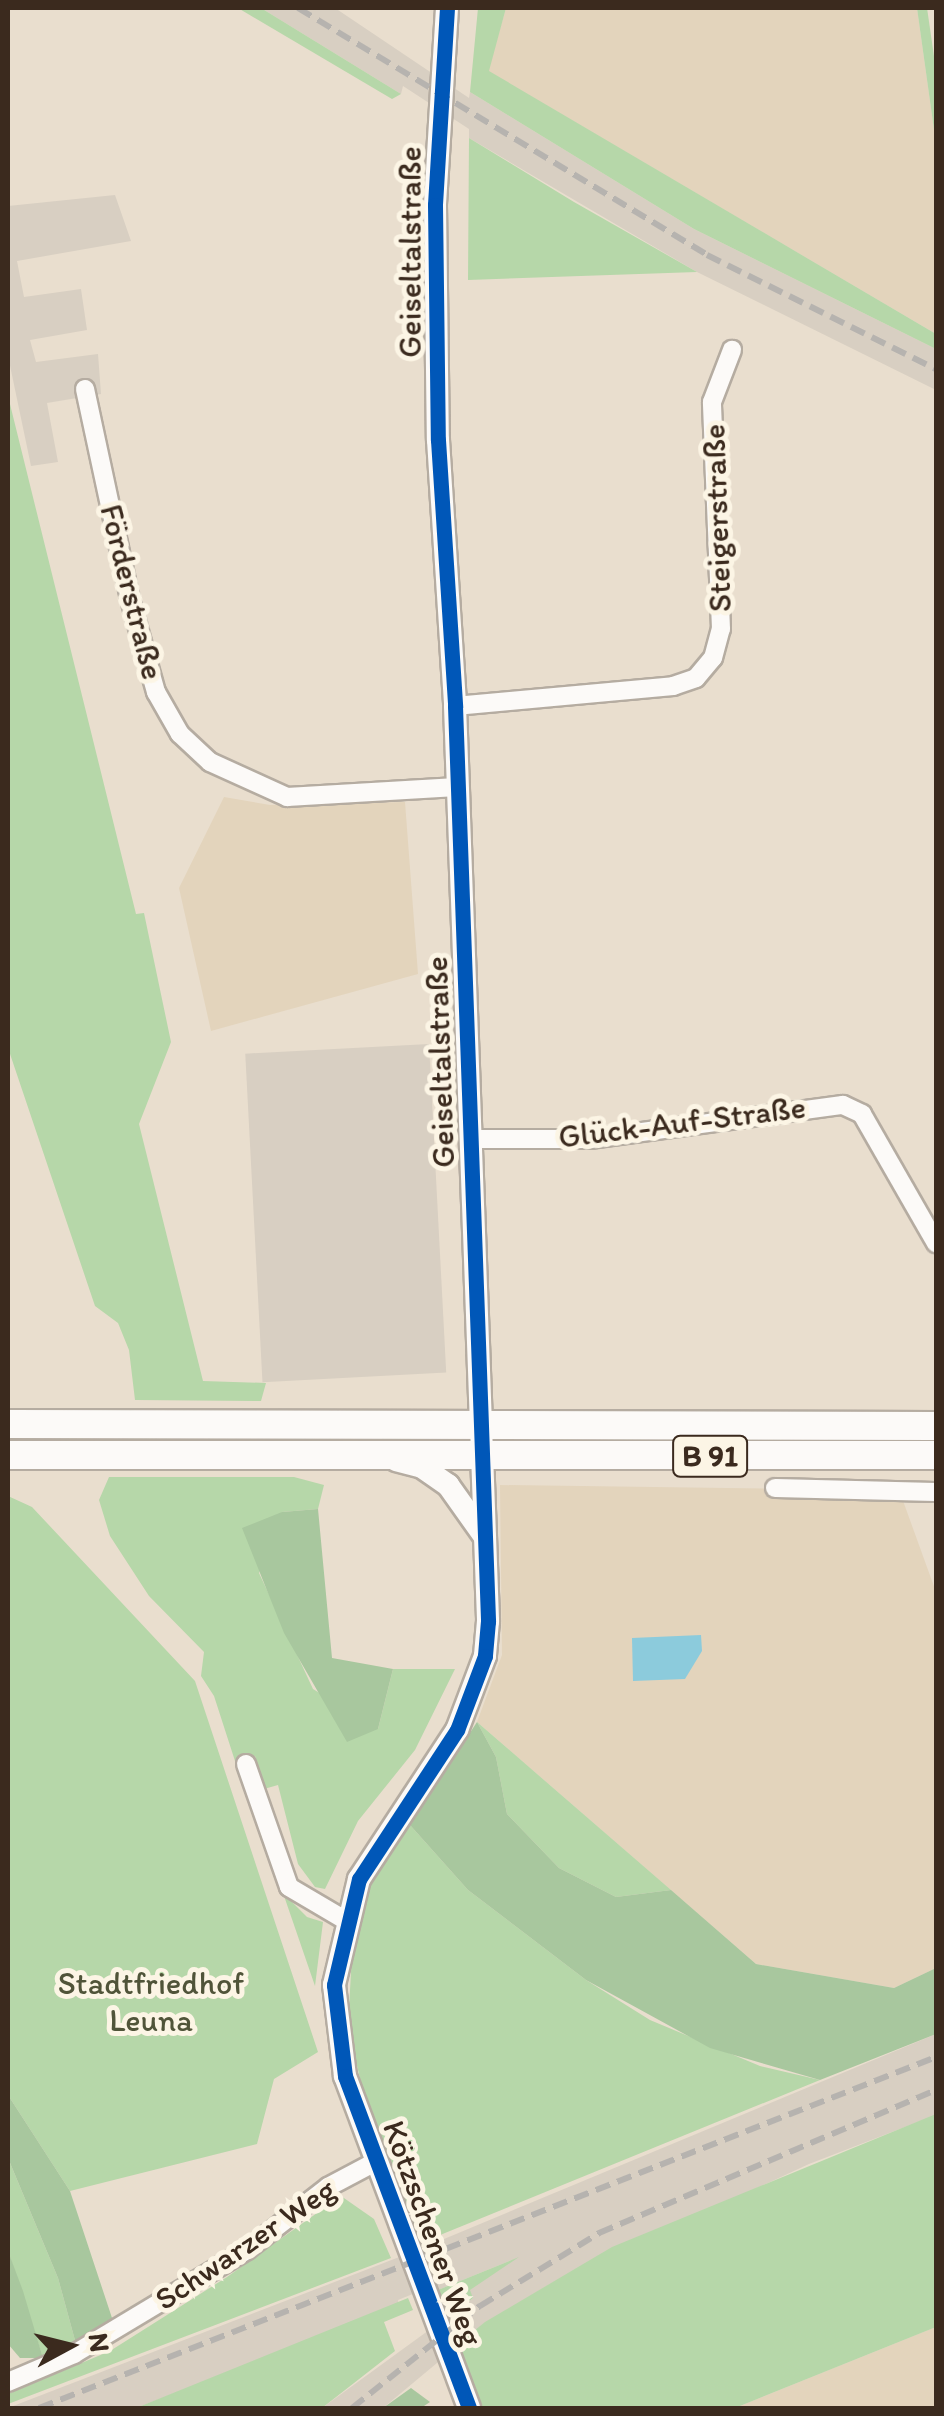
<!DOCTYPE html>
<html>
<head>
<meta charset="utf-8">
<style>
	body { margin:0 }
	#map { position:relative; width:944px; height:2416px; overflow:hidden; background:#e9dece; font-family:Itim,sans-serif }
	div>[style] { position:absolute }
	.built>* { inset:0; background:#e3d4bc }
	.industrial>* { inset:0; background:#d8cfc2; transform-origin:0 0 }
	.green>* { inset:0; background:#b6d7a9 }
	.forest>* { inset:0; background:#a8c79e }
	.water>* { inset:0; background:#8ccbdc }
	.roads { filter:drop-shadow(2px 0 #b5aca1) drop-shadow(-2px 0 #b5aca1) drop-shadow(0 2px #b5aca1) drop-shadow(0 -2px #b5aca1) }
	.minor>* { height:18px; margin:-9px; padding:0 9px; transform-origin:9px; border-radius:9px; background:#fcfaf8 }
	.tertiary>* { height:22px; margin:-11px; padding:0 11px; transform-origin:11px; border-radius:11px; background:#fcfaf8 }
	.primary>* { height:28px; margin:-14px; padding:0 14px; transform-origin:14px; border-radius:14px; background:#fcfaf8 }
	.rail>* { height:6px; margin-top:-3px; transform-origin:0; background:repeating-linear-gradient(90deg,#b6b3af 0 15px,transparent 0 23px) }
	.cycleway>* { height:15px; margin:-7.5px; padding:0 7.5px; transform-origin:7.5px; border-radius:7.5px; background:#0057b8 }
	span { translate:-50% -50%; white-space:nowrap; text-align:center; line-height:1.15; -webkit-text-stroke:10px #fcf5e5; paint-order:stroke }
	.shield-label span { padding:2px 8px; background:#fcf5e5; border:2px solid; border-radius:8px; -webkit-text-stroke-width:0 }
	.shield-label { font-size:30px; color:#3b2a1e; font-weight:700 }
	.street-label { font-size:32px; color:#3b2a1e }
	.park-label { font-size:32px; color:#505439 }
	.frame { position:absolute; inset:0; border:10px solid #3b2a1e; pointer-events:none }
	.north { position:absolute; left:20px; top:2296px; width:100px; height:100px; -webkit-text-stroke:8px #fcf5e5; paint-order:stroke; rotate:83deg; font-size:28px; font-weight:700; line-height:40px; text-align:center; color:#3b2a1e }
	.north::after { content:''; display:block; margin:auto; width:35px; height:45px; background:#3b2a1e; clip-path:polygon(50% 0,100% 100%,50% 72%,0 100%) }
</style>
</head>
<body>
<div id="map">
	<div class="built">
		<i style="clip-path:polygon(506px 8px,917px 8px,936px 144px,936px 334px,488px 71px)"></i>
		<i style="clip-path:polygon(224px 797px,270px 805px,405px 802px,418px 974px,211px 1031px,179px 888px)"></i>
		<i style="clip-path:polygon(500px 1485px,870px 1490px,902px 1498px,936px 1592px,936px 1968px,894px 1988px,756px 1964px,477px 1722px,502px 1655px)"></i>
		<i style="clip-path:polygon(936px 2327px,936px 2408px,735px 2408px)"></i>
	</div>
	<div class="industrial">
		<i style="clip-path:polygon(261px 8px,335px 8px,469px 98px,470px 92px,694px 229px,936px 349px,936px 390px,697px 272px,469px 138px,469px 129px,403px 86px,401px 94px)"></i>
		<i style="clip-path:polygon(115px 195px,131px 241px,17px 261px,24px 297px,81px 289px,87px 330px,30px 340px,36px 362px,98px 354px,101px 394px,47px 403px,58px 462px,31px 466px,8px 356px,8px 206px)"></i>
		<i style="left:429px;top:1044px;width:329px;height:184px;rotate:87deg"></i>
		<i style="clip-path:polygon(936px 2034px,936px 2115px,809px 2164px,550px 2284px,485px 2323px,383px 2408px,322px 2408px,473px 2298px,469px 2290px,512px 2260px,438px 2290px,435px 2285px,398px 2300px,399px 2306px,136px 2408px,8px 2408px,420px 2249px)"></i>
	</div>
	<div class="green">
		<i style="clip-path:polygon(238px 8px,261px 8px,401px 94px,392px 99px)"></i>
		<i style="clip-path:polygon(478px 8px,506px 8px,489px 71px,936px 334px,936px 349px,694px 229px,470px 92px)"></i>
		<i style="clip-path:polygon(917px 8px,927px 8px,936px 70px,936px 144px)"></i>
		<i style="clip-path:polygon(469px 138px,574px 202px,697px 272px,468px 280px)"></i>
		<i style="clip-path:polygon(8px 396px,136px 914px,144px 913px,171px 1042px,139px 1124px,203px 1381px,266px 1383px,261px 1401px,135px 1400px,129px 1350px,118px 1323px,95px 1306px,8px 1048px)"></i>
		<i style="clip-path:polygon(76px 1437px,449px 1438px,76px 1446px)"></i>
		<i style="clip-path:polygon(109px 1477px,294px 1477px,324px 1485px,318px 1509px,282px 1512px,259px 1573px,313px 1689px,378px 1729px,393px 1669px,455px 1669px,415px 1750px,358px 1821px,325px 1889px,315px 1887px,298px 1864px,278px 1785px,264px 1789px,255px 1756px,235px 1761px,214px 1696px,201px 1676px,204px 1652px,149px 1596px,110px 1536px,99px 1500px)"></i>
		<i style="clip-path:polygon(8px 1496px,32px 1507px,195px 1681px,318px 2052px,274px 2079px,257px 2144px,70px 2191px,8px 2095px)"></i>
		<i style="clip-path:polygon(477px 1722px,671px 1890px,616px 1897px,559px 1868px,507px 1814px,496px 1757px)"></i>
		<i style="clip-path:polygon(410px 1825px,468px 1890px,586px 1980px,650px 2020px,760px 2066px,820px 2080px,418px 2244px,366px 2104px,348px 2027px,353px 1935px,365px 1893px)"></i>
		<i style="clip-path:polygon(283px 1893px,307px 1917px,323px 1922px,315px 1986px)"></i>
		<i style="clip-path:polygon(936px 2114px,936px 2327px,735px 2408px,481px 2408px,459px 2343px,485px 2322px,612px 2247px)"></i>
		<i style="clip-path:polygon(8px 2158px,58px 2278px,76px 2344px,43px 2358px,8px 2251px)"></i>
		<i style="clip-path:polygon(341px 2196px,374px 2219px,391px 2258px,8px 2404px,8px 2394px,110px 2351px,227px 2277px)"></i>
		<i style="clip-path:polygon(519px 2257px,470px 2290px,473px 2298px,451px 2315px,438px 2290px)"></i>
		<i style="clip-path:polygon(408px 2298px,413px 2310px,384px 2322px,395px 2351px,322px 2408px,136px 2408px)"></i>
	</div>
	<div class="forest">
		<i style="clip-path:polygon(318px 1509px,332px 1658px,393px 1669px,378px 1729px,347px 1742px,284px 1633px,242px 1528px,282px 1512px)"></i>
		<i style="clip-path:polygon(477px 1722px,496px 1757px,507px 1814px,559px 1868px,616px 1897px,671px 1890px,756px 1964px,894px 1988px,936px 1968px,936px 2034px,820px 2080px,710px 2048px,586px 1980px,468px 1890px,410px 1825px)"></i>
		<i style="clip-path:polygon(8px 2095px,70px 2191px,113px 2321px,76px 2344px,58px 2278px,8px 2158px)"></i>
		<i style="clip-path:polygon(8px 2251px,23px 2291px,43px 2358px,20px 2358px,8px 2344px)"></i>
		<i style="clip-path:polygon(411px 2388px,430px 2402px,421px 2408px,383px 2408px)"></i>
	</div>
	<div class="water">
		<i style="clip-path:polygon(701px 1635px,702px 1651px,685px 1679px,633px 1681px,632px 1638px)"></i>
	</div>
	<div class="roads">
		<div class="minor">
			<i style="left:85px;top:389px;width:215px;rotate:77.9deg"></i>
			<i style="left:130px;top:599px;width:97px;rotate:74.4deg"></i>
			<i style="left:156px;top:692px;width:48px;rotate:60.3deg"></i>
			<i style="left:180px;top:734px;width:41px;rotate:43deg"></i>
			<i style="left:210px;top:762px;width:85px;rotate:24.4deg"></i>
			<i style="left:287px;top:797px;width:170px;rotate:-3.4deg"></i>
			<i style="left:455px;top:706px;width:219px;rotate:-5.2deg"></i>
			<i style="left:673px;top:686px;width:24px;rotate:-19deg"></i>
			<i style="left:696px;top:678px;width:26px;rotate:-50deg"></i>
			<i style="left:713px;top:658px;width:30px;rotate:-75deg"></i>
			<i style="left:721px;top:629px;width:227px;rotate:-92.3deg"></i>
			<i style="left:712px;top:402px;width:56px;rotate:-69deg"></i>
			<i style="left:470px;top:1139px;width:120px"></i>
			<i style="left:590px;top:1139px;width:255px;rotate:-7.7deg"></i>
			<i style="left:843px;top:1105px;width:21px;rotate:25deg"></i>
			<i style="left:862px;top:1114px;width:149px;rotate:60.2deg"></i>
			<i style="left:775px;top:1488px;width:161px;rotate:1.4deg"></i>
			<i style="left:246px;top:1764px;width:130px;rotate:70.7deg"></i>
			<i style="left:289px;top:1887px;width:65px;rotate:30.5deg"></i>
			<i style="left:8px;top:2382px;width:72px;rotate:-23deg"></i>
			<i style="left:74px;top:2354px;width:202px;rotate:-31deg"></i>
			<i style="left:247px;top:2250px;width:103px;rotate:-37.9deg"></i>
			<i style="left:328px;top:2187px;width:55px;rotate:-28deg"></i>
		</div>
		<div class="tertiary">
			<i style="left:447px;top:8px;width:197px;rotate:93.5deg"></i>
			<i style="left:435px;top:205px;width:235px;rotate:89.3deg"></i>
			<i style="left:438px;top:440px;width:267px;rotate:86.3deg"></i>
			<i style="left:455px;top:706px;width:916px;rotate:87.93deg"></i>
			<i style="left:488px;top:1621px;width:35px;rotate:95deg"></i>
			<i style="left:485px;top:1656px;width:79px;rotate:110.7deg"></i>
			<i style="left:457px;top:1730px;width:178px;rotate:123.3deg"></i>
			<i style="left:359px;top:1879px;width:109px;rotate:103.3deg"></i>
			<i style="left:334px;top:1985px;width:92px;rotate:83.1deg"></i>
			<i style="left:345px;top:2076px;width:354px;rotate:69.5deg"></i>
			<i style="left:396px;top:1460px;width:27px;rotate:15deg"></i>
			<i style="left:422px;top:1467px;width:32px;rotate:35deg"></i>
			<i style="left:448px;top:1485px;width:64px;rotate:54.6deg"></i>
		</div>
		<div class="primary">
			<i style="left:8px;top:1424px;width:928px;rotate:0.12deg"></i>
			<i style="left:8px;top:1455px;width:928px"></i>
		</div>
	</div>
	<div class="rail">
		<i style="left:298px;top:8px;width:478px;rotate:31.1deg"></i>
		<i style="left:707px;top:255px;width:256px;rotate:26.5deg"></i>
		<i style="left:39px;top:2408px;width:963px;rotate:-21.37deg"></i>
		<i style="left:352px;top:2408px;width:164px;rotate:-38.6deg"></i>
		<i style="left:480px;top:2306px;width:140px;rotate:-31.5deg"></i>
		<i style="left:599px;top:2233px;width:366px;rotate:-23deg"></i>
	</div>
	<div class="cycleway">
		<i style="left:447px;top:8px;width:197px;rotate:93.5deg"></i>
		<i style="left:435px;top:205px;width:235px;rotate:89.3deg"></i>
		<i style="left:438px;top:440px;width:267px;rotate:86.3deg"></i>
		<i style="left:455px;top:706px;width:916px;rotate:87.93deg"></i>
		<i style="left:488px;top:1621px;width:35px;rotate:95deg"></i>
		<i style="left:485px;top:1656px;width:79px;rotate:110.7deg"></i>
		<i style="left:457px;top:1730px;width:178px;rotate:123.3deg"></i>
		<i style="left:359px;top:1879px;width:109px;rotate:103.3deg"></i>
		<i style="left:334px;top:1985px;width:92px;rotate:83.1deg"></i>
		<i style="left:345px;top:2076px;width:354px;rotate:69.5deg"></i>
	</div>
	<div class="shield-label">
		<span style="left:710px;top:1456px">B 91</span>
	</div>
	<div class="street-label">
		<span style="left:410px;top:252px;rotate:-90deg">Geiseltalstraße</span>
		<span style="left:717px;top:518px;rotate:-92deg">Steigerstraße</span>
		<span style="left:132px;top:592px;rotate:76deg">Förderstraße</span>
		<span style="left:440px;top:1062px;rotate:-92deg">Geiseltalstraße</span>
		<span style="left:682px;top:1122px;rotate:-7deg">Glück-Auf-Straße</span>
		<span style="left:433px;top:2233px;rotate:70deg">Kötzschener Weg</span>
		<span style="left:245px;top:2244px;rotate:-34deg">Schwarzer Weg</span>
	</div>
	<div class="park-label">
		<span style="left:151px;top:2002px">Stadtfriedhof<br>Leuna</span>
	</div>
	<div class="frame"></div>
	<div class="north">N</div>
</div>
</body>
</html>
